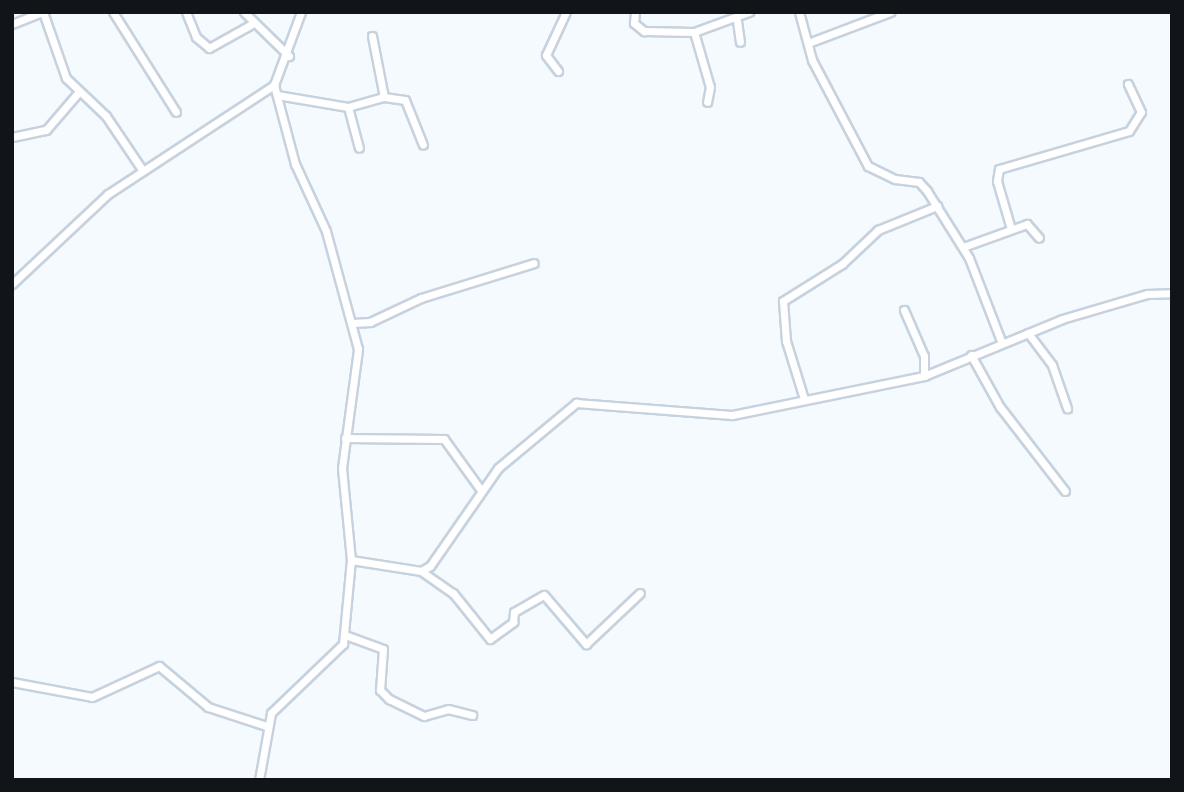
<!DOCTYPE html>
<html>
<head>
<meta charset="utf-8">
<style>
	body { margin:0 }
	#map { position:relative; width:1184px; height:792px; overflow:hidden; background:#f5faff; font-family:"Playfair Display",serif }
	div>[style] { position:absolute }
	.roads { filter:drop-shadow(2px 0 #c6d2de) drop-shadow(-2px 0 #c6d2de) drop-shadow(0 2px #c6d2de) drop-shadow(0 -2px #c6d2de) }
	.minor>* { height:7px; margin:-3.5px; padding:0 3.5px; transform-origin:3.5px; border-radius:3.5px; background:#fff }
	span { translate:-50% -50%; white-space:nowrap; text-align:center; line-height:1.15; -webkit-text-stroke:6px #fff; paint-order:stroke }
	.frame { position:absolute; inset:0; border:14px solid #111519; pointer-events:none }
</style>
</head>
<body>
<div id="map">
	<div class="roads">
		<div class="minor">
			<i style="left:43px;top:12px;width:70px;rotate:70.8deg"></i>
			<i style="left:66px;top:78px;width:55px;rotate:43.5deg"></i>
			<i style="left:106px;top:116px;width:66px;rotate:56.1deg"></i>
			<i style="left:113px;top:12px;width:118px;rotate:57.8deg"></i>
			<i style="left:186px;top:12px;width:27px;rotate:68deg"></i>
			<i style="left:196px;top:37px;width:17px;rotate:40deg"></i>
			<i style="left:209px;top:48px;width:49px;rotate:-29.2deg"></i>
			<i style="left:244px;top:12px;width:63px;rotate:44.4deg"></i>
			<i style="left:635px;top:12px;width:11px;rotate:95deg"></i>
			<i style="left:634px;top:23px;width:13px;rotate:39deg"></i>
			<i style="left:644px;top:31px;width:50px;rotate:1.1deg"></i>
			<i style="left:694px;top:32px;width:59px;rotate:-20deg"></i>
			<i style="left:799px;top:12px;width:50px;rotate:74.8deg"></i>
			<i style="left:812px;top:60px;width:120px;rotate:62.2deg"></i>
			<i style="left:868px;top:166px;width:30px;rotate:26deg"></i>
			<i style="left:895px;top:179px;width:24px;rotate:7deg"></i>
			<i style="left:919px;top:182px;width:12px;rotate:48deg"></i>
			<i style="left:927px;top:191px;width:79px;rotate:57.9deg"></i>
			<i style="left:969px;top:258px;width:89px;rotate:68.9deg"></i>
			<i style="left:737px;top:21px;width:21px;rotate:82deg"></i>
			<i style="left:12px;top:24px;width:31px;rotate:-22deg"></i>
			<i style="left:694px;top:32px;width:57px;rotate:73.8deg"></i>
			<i style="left:710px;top:87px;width:15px;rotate:101deg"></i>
			<i style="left:372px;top:36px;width:62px;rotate:78.9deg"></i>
			<i style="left:808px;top:43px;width:88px;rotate:-20.7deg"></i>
			<i style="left:558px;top:71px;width:20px;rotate:-127deg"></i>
			<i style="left:546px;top:55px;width:47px;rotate:-65.1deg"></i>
			<i style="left:277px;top:95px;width:72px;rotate:9.6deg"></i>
			<i style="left:348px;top:107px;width:37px;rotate:-16deg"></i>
			<i style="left:384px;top:97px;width:21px;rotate:8deg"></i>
			<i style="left:405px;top:100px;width:48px;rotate:68.2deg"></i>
			<i style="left:348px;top:107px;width:42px;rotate:75deg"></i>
			<i style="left:12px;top:137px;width:35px;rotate:-12deg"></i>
			<i style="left:46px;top:130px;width:48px;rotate:-49.3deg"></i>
			<i style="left:1011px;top:229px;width:50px;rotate:-106.3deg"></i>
			<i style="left:997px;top:181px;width:12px;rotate:-81deg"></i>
			<i style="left:999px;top:169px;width:135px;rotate:-16.3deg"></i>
			<i style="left:1129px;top:131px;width:22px;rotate:-58deg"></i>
			<i style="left:1141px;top:112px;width:31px;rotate:-115deg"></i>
			<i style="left:963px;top:247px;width:68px;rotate:-19.8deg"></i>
			<i style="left:1027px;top:224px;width:18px;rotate:49deg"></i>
			<i style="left:12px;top:284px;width:132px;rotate:-43.2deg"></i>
			<i style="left:108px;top:194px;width:199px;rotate:-33.3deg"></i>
			<i style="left:274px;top:85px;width:78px;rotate:-69.7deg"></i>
			<i style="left:904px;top:310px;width:50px;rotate:66.5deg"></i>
			<i style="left:924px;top:356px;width:20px;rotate:90deg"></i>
			<i style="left:353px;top:323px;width:17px;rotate:-3deg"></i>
			<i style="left:370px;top:322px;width:56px;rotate:-25.2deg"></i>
			<i style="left:421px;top:298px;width:118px;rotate:-17.2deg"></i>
			<i style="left:1028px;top:333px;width:40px;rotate:53deg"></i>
			<i style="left:1052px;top:365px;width:46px;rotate:70.8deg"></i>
			<i style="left:971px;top:355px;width:60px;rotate:60.9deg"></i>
			<i style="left:1000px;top:407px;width:106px;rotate:52.3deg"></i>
			<i style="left:804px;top:399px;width:61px;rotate:-107.2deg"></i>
			<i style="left:786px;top:341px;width:40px;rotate:-94.3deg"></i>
			<i style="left:783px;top:301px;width:70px;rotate:-32.1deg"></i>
			<i style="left:842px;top:264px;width:50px;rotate:-43.4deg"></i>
			<i style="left:878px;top:230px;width:64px;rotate:-22.1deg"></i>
			<i style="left:345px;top:438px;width:99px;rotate:0.6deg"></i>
			<i style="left:444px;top:439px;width:62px;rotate:54.2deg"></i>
			<i style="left:351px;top:560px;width:71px;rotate:8.9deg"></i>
			<i style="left:421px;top:571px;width:10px;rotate:-29deg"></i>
			<i style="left:430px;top:566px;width:119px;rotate:-55.2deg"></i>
			<i style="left:498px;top:468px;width:102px;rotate:-39.8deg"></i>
			<i style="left:576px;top:403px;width:156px;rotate:4.4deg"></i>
			<i style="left:732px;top:415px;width:196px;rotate:-11.5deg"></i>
			<i style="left:924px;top:376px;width:149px;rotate:-22.4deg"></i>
			<i style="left:1062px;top:319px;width:89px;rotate:-16.4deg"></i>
			<i style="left:1147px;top:294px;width:25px;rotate:-2deg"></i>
			<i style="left:421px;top:571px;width:39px;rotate:35deg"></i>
			<i style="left:453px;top:593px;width:59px;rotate:51.2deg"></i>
			<i style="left:490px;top:639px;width:29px;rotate:-36deg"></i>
			<i style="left:513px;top:622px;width:10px;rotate:-84deg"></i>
			<i style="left:514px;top:612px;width:34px;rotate:-30deg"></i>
			<i style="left:544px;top:595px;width:65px;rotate:49.4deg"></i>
			<i style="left:586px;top:644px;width:74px;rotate:-43.4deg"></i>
			<i style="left:345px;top:635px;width:40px;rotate:20.2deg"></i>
			<i style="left:383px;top:649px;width:41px;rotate:94.2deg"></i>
			<i style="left:380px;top:690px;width:13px;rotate:45deg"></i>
			<i style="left:389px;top:699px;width:39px;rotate:26deg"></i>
			<i style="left:424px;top:716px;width:25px;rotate:-16deg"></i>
			<i style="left:448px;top:709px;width:25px;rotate:14deg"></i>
			<i style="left:12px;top:682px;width:81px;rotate:10.6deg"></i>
			<i style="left:92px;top:697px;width:74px;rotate:-24.8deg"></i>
			<i style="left:159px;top:666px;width:64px;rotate:39.9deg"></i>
			<i style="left:208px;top:707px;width:61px;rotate:18.1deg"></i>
			<i style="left:259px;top:780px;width:68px;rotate:-79.8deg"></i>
			<i style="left:271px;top:713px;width:100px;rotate:-43.8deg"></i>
			<i style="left:343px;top:644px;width:84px;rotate:-84.6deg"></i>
			<i style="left:351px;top:560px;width:92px;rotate:-95.6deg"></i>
			<i style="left:342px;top:468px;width:120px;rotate:-82.3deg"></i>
			<i style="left:358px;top:349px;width:122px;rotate:-105.2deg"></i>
			<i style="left:326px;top:231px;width:74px;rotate:-114.8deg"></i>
			<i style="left:295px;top:164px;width:82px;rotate:-104.9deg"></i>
		</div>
	</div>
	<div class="frame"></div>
</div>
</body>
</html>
